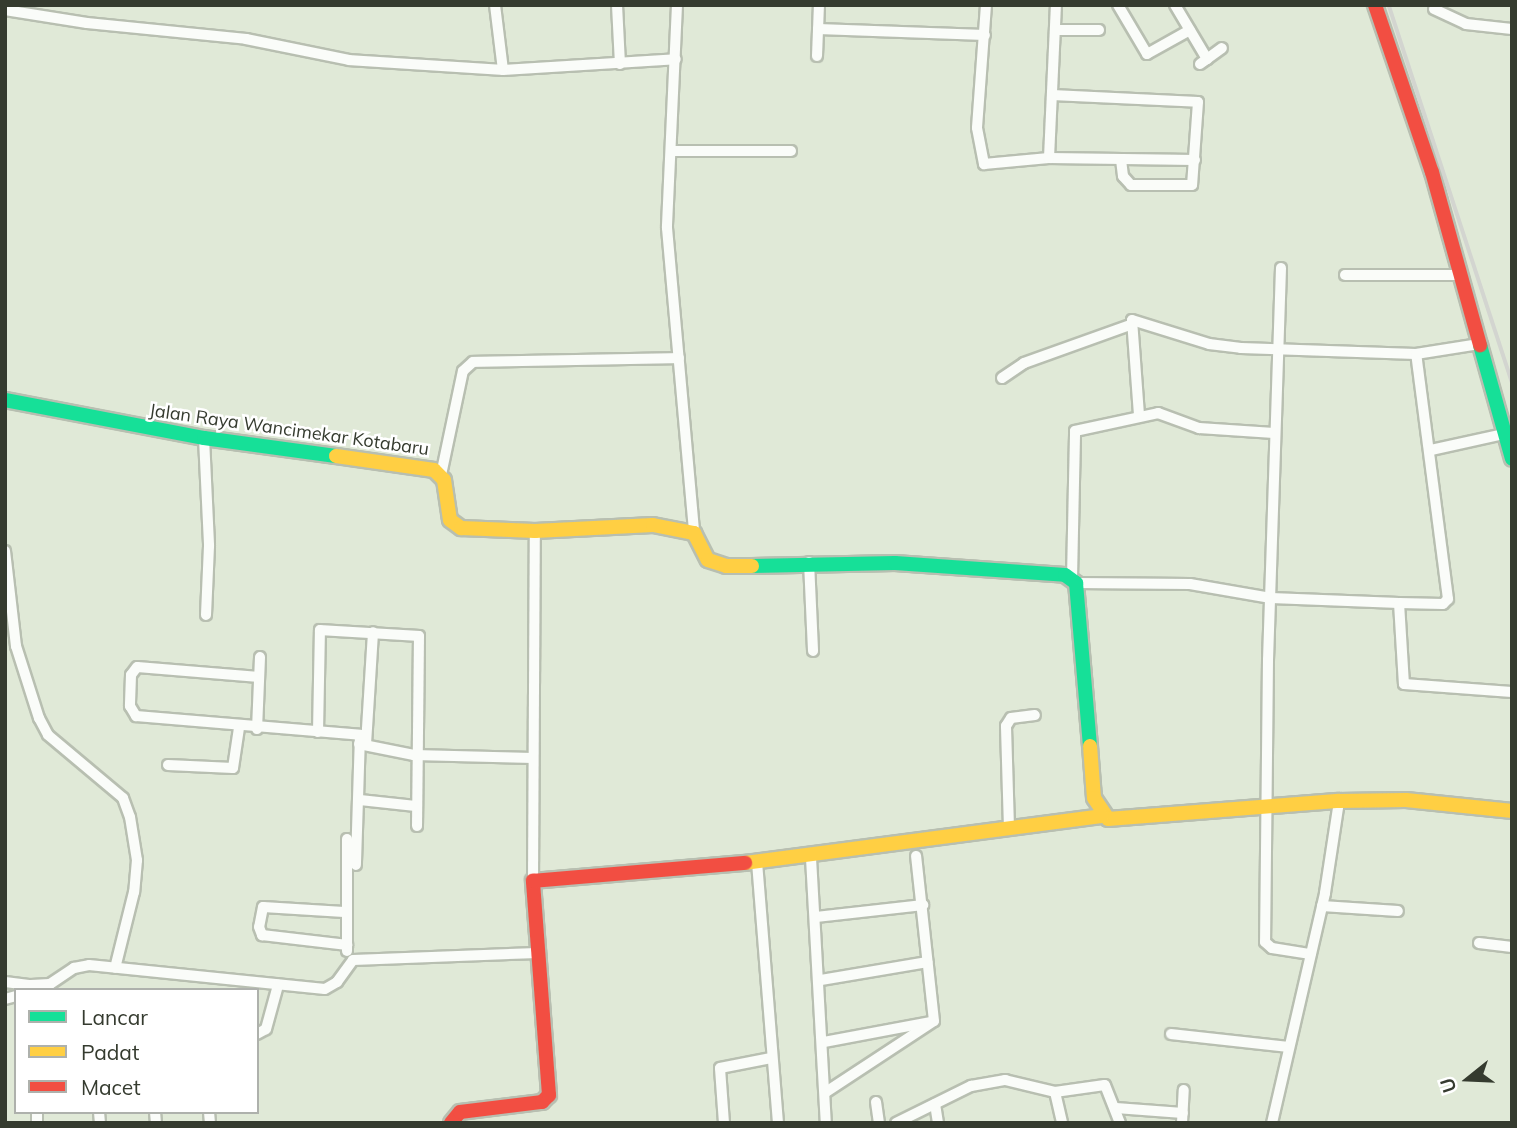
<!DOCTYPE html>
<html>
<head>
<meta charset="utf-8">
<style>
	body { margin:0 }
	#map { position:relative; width:1517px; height:1128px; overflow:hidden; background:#e0e9d7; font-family:Mulish,sans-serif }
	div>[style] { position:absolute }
	.roads { filter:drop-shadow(2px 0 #b8bfb1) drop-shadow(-2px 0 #b8bfb1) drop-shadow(0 2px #b8bfb1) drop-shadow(0 -2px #b8bfb1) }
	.street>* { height:10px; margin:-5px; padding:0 5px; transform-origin:5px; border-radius:5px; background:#fafcf9 }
	.fast>* { height:14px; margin:-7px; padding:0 7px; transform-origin:7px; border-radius:7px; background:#16e098 }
	.slow>* { height:14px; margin:-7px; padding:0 7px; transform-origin:7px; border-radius:7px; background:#ffcf43 }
	.jam>* { height:14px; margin:-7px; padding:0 7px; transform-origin:7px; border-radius:7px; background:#f24e42 }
	.rail>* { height:3.5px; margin:-1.75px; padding:0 1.75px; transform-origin:1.75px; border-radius:1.75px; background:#d3d5d0 }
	span { translate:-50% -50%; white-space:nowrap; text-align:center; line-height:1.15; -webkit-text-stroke:5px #fff; paint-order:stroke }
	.street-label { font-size:18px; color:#353b2f }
	.frame { position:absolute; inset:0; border:7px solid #353b2f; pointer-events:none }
	.legend { position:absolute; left:14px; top:988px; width:245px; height:126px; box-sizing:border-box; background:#fff; border:2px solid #aeb1ac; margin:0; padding:9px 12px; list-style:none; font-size:21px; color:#353b2f }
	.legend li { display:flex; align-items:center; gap:14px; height:35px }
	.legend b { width:35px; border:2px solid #aeb1ac }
	.north { position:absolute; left:1433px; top:1044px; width:70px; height:70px; -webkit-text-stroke:5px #fff; paint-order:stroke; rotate:252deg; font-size:19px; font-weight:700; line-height:28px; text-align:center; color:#353b2f }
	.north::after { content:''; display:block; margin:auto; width:24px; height:32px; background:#353b2f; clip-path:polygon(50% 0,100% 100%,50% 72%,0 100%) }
</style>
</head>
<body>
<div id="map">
	<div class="roads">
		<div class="street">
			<i style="left:495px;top:5px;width:65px;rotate:83deg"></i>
			<i style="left:503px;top:70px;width:173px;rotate:-3.6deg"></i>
			<i style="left:617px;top:5px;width:59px;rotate:87.1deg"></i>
			<i style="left:677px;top:5px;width:223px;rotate:92.6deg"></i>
			<i style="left:667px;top:228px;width:306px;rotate:84.9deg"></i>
			<i style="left:986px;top:5px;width:123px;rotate:94.2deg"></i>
			<i style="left:977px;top:128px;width:37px;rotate:79deg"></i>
			<i style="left:984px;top:164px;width:65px;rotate:-5.3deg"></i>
			<i style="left:1049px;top:158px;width:146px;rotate:0.8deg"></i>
			<i style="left:1118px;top:5px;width:57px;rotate:59.4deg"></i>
			<i style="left:1147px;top:54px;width:49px;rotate:-29.2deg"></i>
			<i style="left:1175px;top:5px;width:63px;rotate:59.3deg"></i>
			<i style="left:1434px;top:9px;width:35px;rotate:25deg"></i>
			<i style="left:1466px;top:24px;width:46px;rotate:6.2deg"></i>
			<i style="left:5px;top:10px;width:83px;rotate:9deg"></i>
			<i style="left:87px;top:23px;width:160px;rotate:5.7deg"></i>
			<i style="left:246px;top:39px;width:105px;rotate:11.5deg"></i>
			<i style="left:349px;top:60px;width:154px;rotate:3.7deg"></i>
			<i style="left:818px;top:29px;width:167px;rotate:2.1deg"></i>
			<i style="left:1055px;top:30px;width:44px"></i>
			<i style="left:817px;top:56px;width:51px;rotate:-87.8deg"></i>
			<i style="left:1200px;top:64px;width:27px;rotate:-36deg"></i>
			<i style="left:1052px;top:95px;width:146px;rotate:2.7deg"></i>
			<i style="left:1198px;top:102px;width:83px;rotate:94.1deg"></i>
			<i style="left:1192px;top:185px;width:61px;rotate:180deg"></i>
			<i style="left:1131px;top:185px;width:12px;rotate:-132deg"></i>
			<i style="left:1123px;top:176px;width:17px;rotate:-97deg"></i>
			<i style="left:671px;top:151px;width:120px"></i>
			<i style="left:1049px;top:158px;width:153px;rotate:-87.4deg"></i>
			<i style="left:1281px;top:268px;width:392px;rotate:91.9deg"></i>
			<i style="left:1268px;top:660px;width:282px;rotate:90.6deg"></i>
			<i style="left:1265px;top:942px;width:9px;rotate:41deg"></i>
			<i style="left:1272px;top:948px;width:39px;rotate:9deg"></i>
			<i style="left:1345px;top:275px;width:116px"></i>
			<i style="left:1002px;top:378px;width:27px;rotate:-34deg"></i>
			<i style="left:1024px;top:363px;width:113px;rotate:-19.7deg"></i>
			<i style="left:1139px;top:415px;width:95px;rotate:-94.2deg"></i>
			<i style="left:1132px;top:320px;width:81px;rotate:17.3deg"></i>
			<i style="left:1209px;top:344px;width:32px;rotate:7deg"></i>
			<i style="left:1241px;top:348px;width:175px;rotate:2deg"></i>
			<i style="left:1416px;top:354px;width:64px;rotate:-9deg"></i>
			<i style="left:204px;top:438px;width:108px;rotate:87.3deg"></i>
			<i style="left:209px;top:546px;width:69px;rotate:92.5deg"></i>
			<i style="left:1431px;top:450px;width:75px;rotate:-12.4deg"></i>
			<i style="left:441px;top:475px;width:106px;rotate:-78.1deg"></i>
			<i style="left:463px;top:371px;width:13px;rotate:-42deg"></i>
			<i style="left:473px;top:362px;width:206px;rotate:-1.1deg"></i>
			<i style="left:5px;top:551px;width:96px;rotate:83.4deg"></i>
			<i style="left:16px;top:646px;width:76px;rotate:72.3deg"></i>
			<i style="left:39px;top:718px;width:19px;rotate:62deg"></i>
			<i style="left:48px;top:735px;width:98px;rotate:40deg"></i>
			<i style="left:123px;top:798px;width:20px;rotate:70deg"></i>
			<i style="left:130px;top:817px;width:44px;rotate:80.8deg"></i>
			<i style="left:137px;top:860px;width:32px;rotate:95deg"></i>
			<i style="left:134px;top:892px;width:78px;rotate:104deg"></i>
			<i style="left:809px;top:562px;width:89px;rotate:87.4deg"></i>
			<i style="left:1072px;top:578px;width:147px;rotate:-88.8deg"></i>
			<i style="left:1075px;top:431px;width:85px;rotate:-12.2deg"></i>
			<i style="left:1158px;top:413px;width:44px;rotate:20.1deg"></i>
			<i style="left:1199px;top:428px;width:75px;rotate:3.8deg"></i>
			<i style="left:1076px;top:583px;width:114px;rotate:0.5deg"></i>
			<i style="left:1190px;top:584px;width:82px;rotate:9.8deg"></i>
			<i style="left:1271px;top:598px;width:128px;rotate:2.2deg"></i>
			<i style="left:1399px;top:603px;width:81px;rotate:86.5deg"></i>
			<i style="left:1404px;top:684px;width:108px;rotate:4.2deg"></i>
			<i style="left:1399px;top:603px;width:44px;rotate:1.3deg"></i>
			<i style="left:1443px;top:604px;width:7px;rotate:-45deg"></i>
			<i style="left:1448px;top:599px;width:247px;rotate:-97.4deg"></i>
			<i style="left:259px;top:677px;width:122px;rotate:-175.3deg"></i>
			<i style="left:137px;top:667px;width:10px;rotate:127deg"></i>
			<i style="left:131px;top:675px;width:31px;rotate:92deg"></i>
			<i style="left:130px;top:706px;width:12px;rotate:59deg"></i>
			<i style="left:136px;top:716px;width:225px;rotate:4.8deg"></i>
			<i style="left:360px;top:735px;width:130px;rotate:91.8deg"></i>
			<i style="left:257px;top:729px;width:72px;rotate:-87.6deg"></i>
			<i style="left:318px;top:732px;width:102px;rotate:-88.9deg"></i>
			<i style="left:320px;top:630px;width:99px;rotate:3.5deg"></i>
			<i style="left:419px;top:636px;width:190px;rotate:90.6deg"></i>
			<i style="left:359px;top:744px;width:56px;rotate:11.3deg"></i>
			<i style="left:414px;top:755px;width:119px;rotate:1.4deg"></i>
			<i style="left:366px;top:744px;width:112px;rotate:-86.4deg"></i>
			<i style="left:168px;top:765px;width:65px;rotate:2.6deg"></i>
			<i style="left:233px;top:768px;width:40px;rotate:-81.5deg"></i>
			<i style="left:360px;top:800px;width:56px;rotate:6.1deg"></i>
			<i style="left:1009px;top:828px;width:102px;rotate:-91.7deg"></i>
			<i style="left:1006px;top:726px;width:9px;rotate:-58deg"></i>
			<i style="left:1011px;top:718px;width:24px;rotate:-7deg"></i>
			<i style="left:347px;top:839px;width:112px;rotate:90deg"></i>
			<i style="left:811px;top:858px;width:265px;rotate:86.8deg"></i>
			<i style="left:757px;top:862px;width:262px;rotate:85.4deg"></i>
			<i style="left:533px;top:881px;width:350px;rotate:-89.7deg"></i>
			<i style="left:1322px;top:906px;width:76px;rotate:3.8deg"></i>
			<i style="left:344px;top:912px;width:81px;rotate:-176.5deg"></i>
			<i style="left:263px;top:907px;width:20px;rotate:101deg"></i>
			<i style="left:259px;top:927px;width:9px;rotate:69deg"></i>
			<i style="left:262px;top:935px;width:86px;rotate:6.7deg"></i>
			<i style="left:816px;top:917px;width:108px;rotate:-6.4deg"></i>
			<i style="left:1479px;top:943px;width:33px;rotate:7deg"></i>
			<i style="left:821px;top:980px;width:108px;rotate:-9.6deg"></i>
			<i style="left:5px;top:982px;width:26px;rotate:7deg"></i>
			<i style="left:31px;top:985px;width:5px;rotate:90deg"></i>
			<i style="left:31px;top:985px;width:19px;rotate:-3deg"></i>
			<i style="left:50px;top:984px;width:29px;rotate:-34deg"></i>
			<i style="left:74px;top:968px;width:15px;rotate:-11deg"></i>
			<i style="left:89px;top:965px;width:237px;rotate:5.8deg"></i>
			<i style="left:325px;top:989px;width:14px;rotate:-30deg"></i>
			<i style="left:337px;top:982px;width:27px;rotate:-54deg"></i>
			<i style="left:353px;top:960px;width:185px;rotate:-2.2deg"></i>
			<i style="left:5px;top:999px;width:11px;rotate:-15deg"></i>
			<i style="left:257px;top:1034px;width:10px;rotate:-29deg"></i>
			<i style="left:266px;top:1029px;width:46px;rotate:-74.7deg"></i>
			<i style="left:1171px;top:1034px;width:118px;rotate:6.3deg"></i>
			<i style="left:824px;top:1042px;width:109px;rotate:-10.6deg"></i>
			<i style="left:826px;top:1092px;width:129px;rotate:-33.3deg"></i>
			<i style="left:934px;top:1021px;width:166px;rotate:-96.2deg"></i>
			<i style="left:1055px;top:1092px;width:50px;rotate:-8deg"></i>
			<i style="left:1105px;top:1085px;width:41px;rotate:68.5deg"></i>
			<i style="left:876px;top:1102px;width:21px;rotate:82deg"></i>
			<i style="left:935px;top:1104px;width:19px;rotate:81deg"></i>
			<i style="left:1116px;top:1108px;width:67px;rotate:4.3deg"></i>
			<i style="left:37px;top:1112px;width:11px;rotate:90deg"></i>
			<i style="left:99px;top:1112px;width:11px;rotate:85deg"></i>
			<i style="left:155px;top:1112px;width:11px;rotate:85deg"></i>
			<i style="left:209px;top:1112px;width:11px;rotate:85deg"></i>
			<i style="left:724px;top:1123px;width:55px;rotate:-94.2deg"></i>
			<i style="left:720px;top:1068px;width:52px;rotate:-11.1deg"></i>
			<i style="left:896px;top:1123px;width:84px;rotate:-26.3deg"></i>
			<i style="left:971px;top:1086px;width:35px;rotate:-10deg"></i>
			<i style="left:1005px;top:1080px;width:51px;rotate:13.5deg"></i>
			<i style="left:1055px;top:1092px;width:32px;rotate:77deg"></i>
			<i style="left:1182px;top:1123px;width:33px;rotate:-87deg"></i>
			<i style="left:1272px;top:1123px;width:236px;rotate:-77deg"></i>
			<i style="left:1325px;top:893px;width:93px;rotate:-81.3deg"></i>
		</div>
		<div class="fast">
			<i style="left:1480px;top:345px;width:118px;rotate:74.3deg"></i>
			<i style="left:5px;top:400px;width:203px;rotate:10.8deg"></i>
			<i style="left:204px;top:438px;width:133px;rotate:7.8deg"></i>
			<i style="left:752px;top:566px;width:143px;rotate:-1.2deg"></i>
			<i style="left:895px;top:563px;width:170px;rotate:4deg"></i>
			<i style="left:1065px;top:575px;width:14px;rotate:36deg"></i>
			<i style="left:1076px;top:583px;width:164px;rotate:85.1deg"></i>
		</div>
		<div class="slow">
			<i style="left:336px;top:456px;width:99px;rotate:8.1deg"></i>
			<i style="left:434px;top:470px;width:14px;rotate:45deg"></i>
			<i style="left:444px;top:480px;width:40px;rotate:81.5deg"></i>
			<i style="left:450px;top:520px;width:14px;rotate:36deg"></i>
			<i style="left:461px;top:528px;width:74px;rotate:2.3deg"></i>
			<i style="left:535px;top:531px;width:118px;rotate:-2.9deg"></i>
			<i style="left:653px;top:525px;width:42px;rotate:11deg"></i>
			<i style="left:694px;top:533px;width:30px;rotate:63deg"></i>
			<i style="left:708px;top:560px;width:19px;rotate:18deg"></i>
			<i style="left:726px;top:566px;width:26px"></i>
			<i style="left:1090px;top:746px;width:52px;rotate:85.6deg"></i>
			<i style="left:1094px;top:798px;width:25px;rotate:56deg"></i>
			<i style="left:1108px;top:819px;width:232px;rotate:-4.5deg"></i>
			<i style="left:1339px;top:801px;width:67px;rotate:-0.9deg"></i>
			<i style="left:1406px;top:800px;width:107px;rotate:5.9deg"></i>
			<i style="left:745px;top:863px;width:360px;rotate:-7.5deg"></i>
		</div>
		<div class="jam">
			<i style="left:1375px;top:5px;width:176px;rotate:71.2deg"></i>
			<i style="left:1432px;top:172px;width:180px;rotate:74.5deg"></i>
			<i style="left:451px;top:1123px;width:14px;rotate:-51deg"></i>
			<i style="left:460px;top:1112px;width:83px;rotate:-7deg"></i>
			<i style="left:542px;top:1102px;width:10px;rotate:-45deg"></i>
			<i style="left:549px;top:1095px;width:215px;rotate:-94.3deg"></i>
			<i style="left:533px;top:881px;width:213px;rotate:-4.9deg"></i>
		</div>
	</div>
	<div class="rail">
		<i style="left:1389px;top:5px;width:397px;rotate:71.9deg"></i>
	</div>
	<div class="street-label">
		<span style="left:289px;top:430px;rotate:8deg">Jalan Raya Wancimekar Kotabaru</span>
	</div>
	<div class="frame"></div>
	<ul class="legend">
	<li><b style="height:9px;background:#16e098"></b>Lancar</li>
	<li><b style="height:9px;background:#ffcf43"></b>Padat</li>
	<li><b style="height:9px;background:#f24e42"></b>Macet</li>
	</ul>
	<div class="north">U</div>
</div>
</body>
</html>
